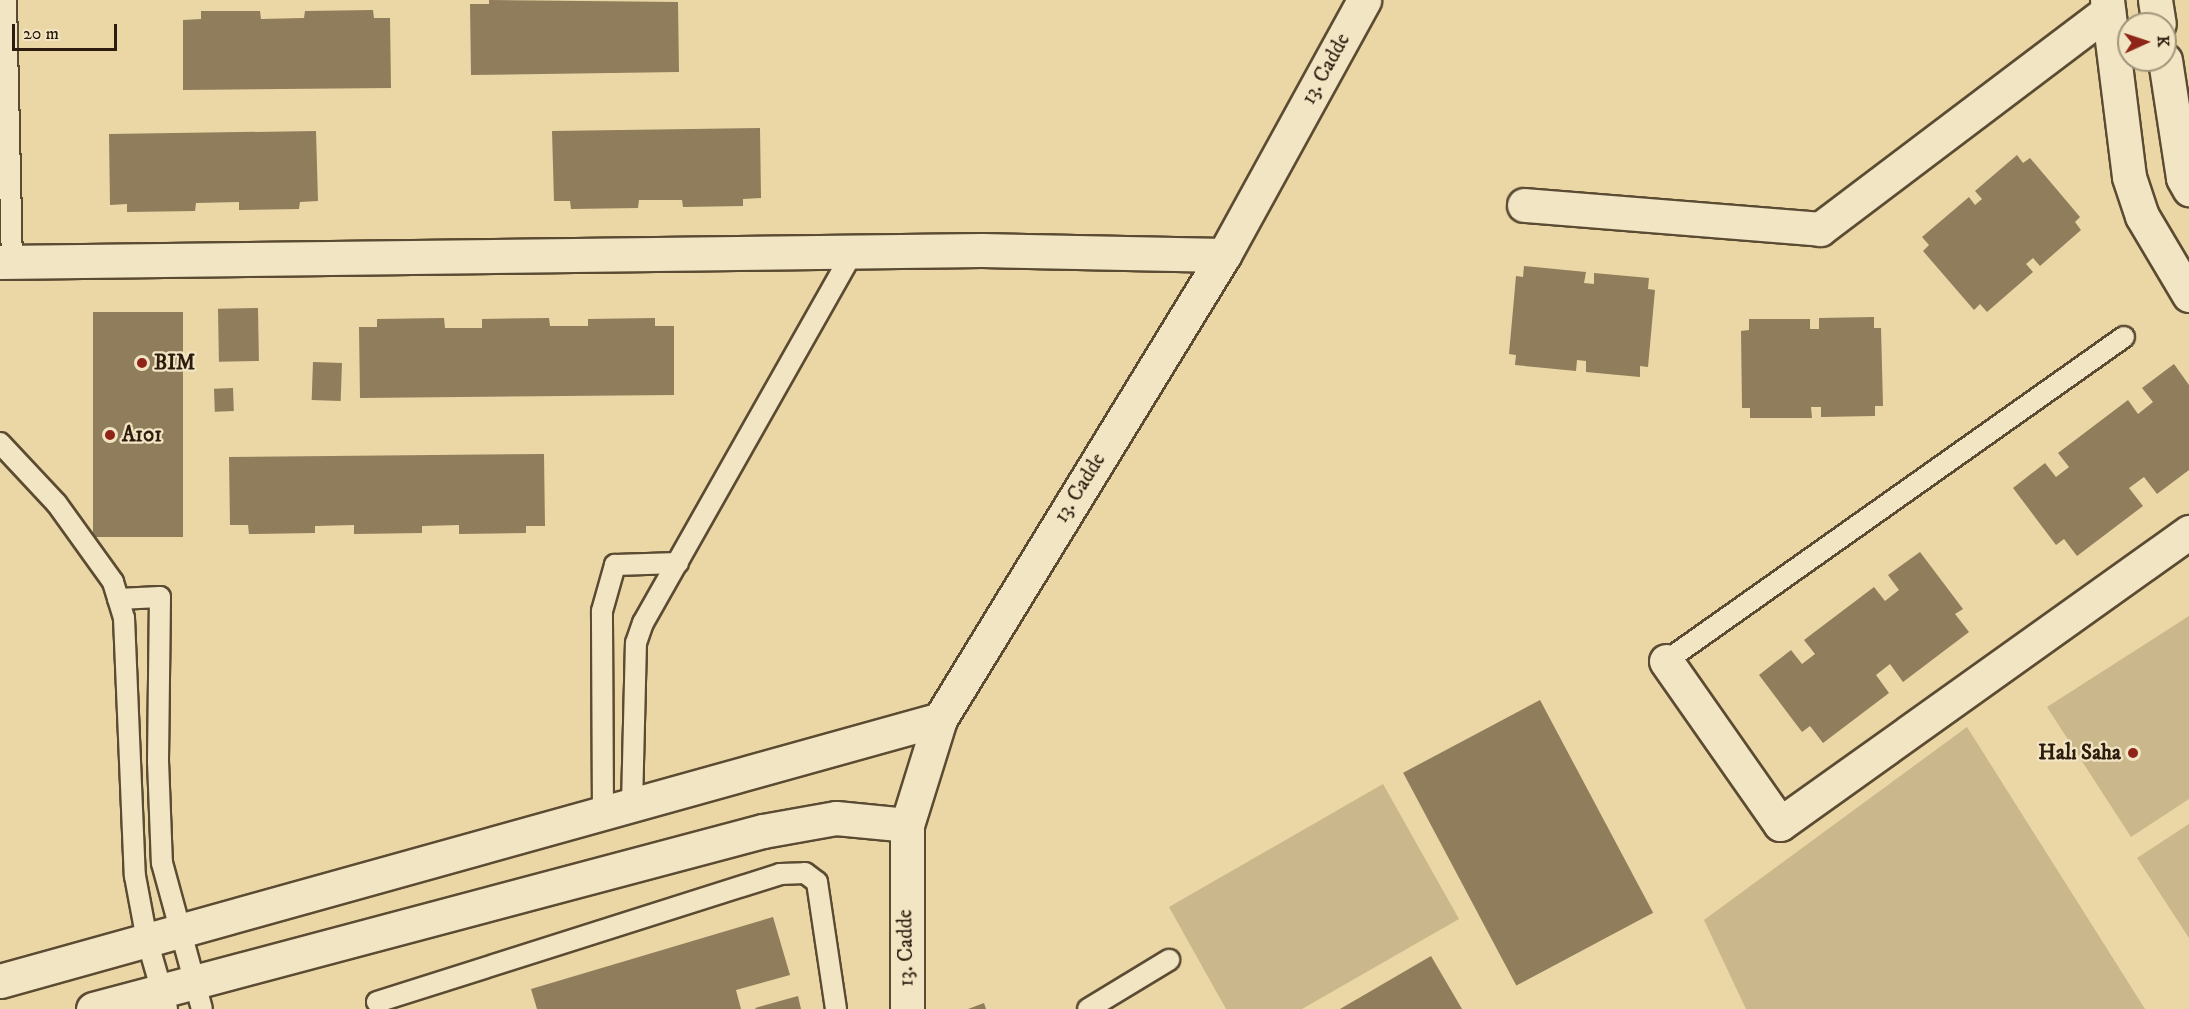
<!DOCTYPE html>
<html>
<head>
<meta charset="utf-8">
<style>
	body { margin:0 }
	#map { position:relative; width:2189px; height:1009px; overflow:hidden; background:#ead7a5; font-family:"IM FELL DW Pica",serif }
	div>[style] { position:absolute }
	.green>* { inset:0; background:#cab78b }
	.building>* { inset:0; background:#8f7d5c; transform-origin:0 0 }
	.roads { filter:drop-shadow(2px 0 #5c4b33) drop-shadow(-2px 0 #5c4b33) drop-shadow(0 2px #5c4b33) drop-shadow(0 -2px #5c4b33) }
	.service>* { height:20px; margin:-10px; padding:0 10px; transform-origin:10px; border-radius:10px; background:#f1e5c4 }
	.minor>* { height:33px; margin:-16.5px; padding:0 16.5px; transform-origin:16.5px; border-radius:16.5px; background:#f1e5c4 }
	.tertiary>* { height:33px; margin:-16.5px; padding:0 16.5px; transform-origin:16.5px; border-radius:16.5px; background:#f1e5c4 }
	.dots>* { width:16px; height:16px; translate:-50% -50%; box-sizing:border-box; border:3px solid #f1e5c4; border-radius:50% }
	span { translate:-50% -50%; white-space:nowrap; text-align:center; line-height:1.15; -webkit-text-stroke:4.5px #f1e5c4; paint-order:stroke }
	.street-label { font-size:21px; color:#2d1c0d }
	.poi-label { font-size:21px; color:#2d1c0d; font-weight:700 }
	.left { translate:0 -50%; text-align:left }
	.right { translate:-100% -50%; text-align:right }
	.north { position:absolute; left:2117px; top:12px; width:60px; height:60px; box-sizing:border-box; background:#f1e5c4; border:2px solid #a3957b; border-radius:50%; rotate:87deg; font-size:16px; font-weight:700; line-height:24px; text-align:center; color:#2d1c0d }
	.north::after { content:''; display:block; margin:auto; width:21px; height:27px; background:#8f2418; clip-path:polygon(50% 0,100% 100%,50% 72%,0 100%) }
	.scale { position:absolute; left:12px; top:24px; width:105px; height:27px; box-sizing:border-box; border:3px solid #2d1c0d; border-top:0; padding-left:8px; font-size:18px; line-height:21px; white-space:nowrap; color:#2d1c0d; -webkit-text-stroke:4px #f1e5c4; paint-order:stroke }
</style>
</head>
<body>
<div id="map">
	<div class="green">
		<i style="clip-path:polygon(2189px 616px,2189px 799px,2131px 837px,2047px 707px)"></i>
		<i style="clip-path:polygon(1967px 727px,2145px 1009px,1746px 1009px,1704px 920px)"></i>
		<i style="clip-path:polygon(1383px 784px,1459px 919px,1302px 1009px,1226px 1009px,1169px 907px)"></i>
		<i style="clip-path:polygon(2189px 824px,2189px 938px,2137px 858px)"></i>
	</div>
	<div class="building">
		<i style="clip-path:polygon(489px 0,678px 2px,679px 72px,471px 75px,470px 4px,489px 4px)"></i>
		<i style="clip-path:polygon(373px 10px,374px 18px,390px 18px,391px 88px,183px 90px,183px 20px,201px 19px,201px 11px,260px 11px,261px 19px,304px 18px,305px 11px)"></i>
		<i style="clip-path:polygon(760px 128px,761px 198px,743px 199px,743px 206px,683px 207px,682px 200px,639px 200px,638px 208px,571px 209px,570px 201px,554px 201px,552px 131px)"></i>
		<i style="clip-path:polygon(316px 131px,318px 201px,300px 202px,299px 209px,239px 210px,239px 202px,196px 203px,195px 211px,127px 212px,127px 204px,110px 205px,109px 134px)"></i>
		<i style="clip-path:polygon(2017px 155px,2023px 163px,2030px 158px,2080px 217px,2075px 222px,2081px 230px,2040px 266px,2033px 258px,2026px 264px,2033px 272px,1987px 312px,1980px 304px,1974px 310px,1923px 251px,1929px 245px,1922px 237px,1969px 197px,1975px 205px,1982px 199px,1975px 191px)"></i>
		<i style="clip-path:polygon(1524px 266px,1586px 272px,1584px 283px,1594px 284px,1594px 273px,1649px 278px,1648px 289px,1655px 290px,1648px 367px,1640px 366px,1640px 377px,1586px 372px,1586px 361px,1577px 360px,1576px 371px,1515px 365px,1516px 355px,1509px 354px,1516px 276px,1523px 277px)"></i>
		<i style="left:258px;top:308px;width:53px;height:40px;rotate:89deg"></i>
		<i style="left:183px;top:312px;width:225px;height:90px;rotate:90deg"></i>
		<i style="clip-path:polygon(1874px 317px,1874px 328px,1881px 328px,1883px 406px,1875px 406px,1875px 416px,1821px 417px,1821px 407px,1811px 407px,1812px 418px,1750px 418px,1750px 408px,1742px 408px,1741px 331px,1749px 330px,1749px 319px,1810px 319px,1810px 329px,1819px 329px,1819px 318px)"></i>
		<i style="clip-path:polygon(444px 318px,445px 328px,482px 328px,482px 319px,549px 318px,550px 326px,588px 326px,588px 319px,655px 318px,655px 326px,674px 326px,674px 395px,360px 398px,359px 327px,377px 327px,377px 319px)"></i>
		<i style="left:313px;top:362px;width:29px;height:38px;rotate:2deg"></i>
		<i style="clip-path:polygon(2174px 364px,2189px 385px,2189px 470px,2157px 494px,2144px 477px,2129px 488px,2143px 506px,2077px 556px,2064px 539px,2056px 545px,2013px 488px,2045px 463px,2056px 477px,2069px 467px,2058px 453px,2128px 400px,2138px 414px,2153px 402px,2142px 388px)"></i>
		<i style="left:233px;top:388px;width:23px;height:19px;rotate:88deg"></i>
		<i style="clip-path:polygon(544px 454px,545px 526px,526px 526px,526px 533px,459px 534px,459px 525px,422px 526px,422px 533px,354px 534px,354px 525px,315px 526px,315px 533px,249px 534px,248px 525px,230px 525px,229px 457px)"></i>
		<i style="clip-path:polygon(1920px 552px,1963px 609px,1955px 614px,1969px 632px,1903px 682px,1890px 664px,1876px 675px,1889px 693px,1823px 743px,1810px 726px,1802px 732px,1759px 675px,1791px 650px,1802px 664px,1815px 654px,1804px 640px,1874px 587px,1885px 601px,1899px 590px,1888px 575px)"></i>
		<i style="left:1540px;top:700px;width:241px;height:155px;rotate:62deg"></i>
		<i style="clip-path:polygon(773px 917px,790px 975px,736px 990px,741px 1009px,537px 1009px,531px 989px)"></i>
		<i style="clip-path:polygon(1431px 956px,1462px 1009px,1340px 1009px)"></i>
		<i style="clip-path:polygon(798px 996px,801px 1009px,756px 1009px,755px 1008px)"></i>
		<i style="clip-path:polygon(984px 1003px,986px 1009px,968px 1009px)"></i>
	</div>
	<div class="roads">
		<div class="service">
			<i style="left:6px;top:0;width:262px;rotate:88.7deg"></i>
			<i style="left:0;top:443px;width:83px;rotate:46.9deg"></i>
			<i style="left:57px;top:504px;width:96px;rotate:54.3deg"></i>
			<i style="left:113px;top:582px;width:38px;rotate:73deg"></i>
			<i style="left:124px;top:618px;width:258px;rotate:87.6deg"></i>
			<i style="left:135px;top:876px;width:65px;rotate:79.4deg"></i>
			<i style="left:147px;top:940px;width:72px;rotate:73.8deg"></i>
			<i style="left:118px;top:599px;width:42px;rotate:-2.7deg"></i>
			<i style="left:160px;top:597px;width:164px;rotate:90.7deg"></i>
			<i style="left:158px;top:761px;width:102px;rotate:87.8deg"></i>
			<i style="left:162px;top:863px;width:151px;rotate:74.7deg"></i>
			<i style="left:1666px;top:661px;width:561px;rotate:-35.28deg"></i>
			<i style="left:632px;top:805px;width:162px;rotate:-88.6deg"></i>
			<i style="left:636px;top:643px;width:21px;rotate:-71deg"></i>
			<i style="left:643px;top:623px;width:426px;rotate:-60.5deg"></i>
			<i style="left:603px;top:813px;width:202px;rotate:-90.3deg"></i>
			<i style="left:602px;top:611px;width:48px;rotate:-74.2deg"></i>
			<i style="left:615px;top:565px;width:63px;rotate:-1.8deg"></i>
			<i style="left:377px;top:1002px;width:423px;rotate:-17.6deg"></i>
			<i style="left:780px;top:874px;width:25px;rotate:-2deg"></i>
			<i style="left:805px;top:873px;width:15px;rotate:37deg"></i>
			<i style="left:817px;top:882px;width:128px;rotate:81.5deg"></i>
			<i style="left:1088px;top:1009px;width:95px;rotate:-31.2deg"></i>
		</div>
		<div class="minor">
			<i style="left:2107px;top:0;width:178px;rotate:82.9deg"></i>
			<i style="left:2129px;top:177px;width:41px;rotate:71.6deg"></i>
			<i style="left:2142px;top:216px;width:92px;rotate:59.3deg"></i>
			<i style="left:2155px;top:0;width:24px;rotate:81deg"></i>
			<i style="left:2165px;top:60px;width:119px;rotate:81.3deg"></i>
			<i style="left:2183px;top:178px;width:13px;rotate:61deg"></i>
			<i style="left:1524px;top:205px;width:297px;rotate:4.6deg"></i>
			<i style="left:1820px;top:229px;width:361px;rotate:-37.1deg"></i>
			<i style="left:0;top:262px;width:982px;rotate:-0.7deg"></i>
			<i style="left:982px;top:250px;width:242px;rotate:1.2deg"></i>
			<i style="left:1666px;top:661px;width:199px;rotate:55deg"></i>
			<i style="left:1780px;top:824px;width:503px;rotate:-35.52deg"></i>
			<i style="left:0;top:981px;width:976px;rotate:-15.57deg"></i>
			<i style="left:93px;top:1009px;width:693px;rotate:-14.88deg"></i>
			<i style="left:763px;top:831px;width:74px;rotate:-10.1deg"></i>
			<i style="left:836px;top:818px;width:71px;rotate:5.6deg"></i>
		</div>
		<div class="tertiary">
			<i style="left:907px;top:1009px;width:184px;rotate:-90deg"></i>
			<i style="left:907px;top:825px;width:111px;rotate:-72.7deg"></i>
			<i style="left:940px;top:719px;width:544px;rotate:-58.53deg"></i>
			<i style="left:1224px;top:255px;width:291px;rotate:-61.2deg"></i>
		</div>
	</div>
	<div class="dots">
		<i style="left:142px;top:363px;background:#8f2418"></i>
		<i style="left:110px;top:435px;background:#8f2418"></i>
		<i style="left:2133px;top:753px;background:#8f2418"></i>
	</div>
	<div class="street-label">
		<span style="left:1326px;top:69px;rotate:-61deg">13. Cadde</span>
		<span style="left:1080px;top:488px;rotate:-58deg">13. Cadde</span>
		<span style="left:906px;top:948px;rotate:-91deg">13. Cadde</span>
	</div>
	<div class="poi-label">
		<span class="left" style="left:154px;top:363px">BIM</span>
		<span class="left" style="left:122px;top:435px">A101</span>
		<span class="right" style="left:2121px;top:753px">Halı Saha</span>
	</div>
	<div class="north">K</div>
	<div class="scale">20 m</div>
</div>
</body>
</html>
